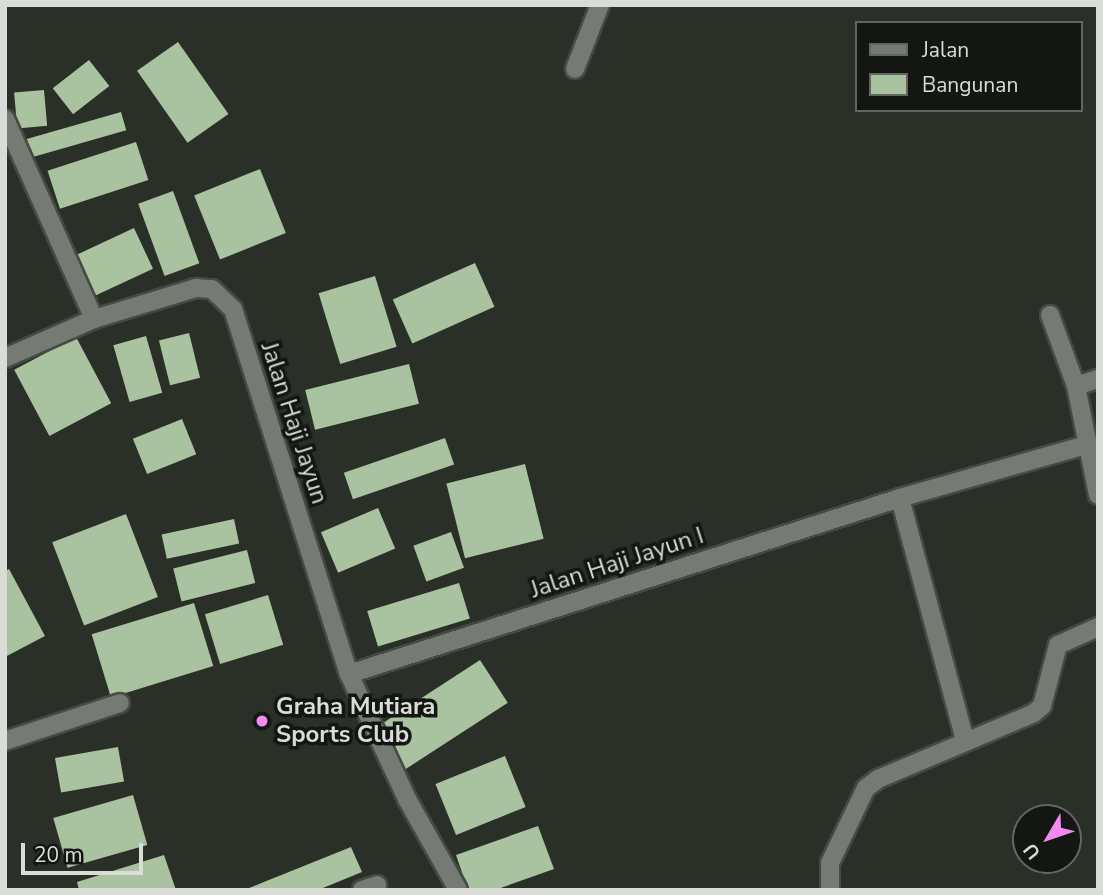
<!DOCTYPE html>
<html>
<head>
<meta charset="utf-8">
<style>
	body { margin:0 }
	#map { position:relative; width:1103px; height:895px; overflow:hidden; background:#2a2f28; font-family:"Nunito Sans",sans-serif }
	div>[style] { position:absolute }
	.building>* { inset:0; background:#a9c29f; transform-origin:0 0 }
	.roads { filter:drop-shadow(2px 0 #464a44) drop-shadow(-2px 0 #464a44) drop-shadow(0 2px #464a44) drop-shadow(0 -2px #464a44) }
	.minor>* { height:18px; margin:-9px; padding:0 9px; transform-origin:9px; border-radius:9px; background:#757b73 }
	.dots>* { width:19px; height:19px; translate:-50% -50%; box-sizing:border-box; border:4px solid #141613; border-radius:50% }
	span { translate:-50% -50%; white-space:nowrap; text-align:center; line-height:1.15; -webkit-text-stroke:7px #141613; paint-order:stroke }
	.street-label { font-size:24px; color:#d9dcd7 }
	.poi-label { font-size:24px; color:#d9dcd7; font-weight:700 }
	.left { translate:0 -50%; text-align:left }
	.frame { position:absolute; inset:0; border:7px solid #d9dcd7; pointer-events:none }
	.legend { position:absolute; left:855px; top:21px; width:228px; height:91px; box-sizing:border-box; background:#141613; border:2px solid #636561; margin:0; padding:9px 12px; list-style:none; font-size:21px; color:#d9dcd7 }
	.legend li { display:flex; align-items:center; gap:14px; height:35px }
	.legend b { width:35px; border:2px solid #636561 }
	.north { position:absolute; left:1012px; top:804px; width:70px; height:70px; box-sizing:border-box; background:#141613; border:2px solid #636561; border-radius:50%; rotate:231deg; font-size:19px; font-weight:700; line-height:28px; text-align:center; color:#d9dcd7 }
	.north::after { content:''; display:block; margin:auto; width:24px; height:32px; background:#f38af2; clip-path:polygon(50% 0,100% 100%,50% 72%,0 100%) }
	.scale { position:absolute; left:21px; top:843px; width:122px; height:32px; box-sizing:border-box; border:4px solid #d9dcd7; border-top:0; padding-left:9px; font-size:21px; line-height:24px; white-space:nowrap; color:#d9dcd7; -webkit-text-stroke:5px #141613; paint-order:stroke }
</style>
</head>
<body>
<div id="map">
	<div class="building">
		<i style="left:178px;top:42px;width:88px;height:50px;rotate:55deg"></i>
		<i style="left:89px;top:60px;width:33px;height:46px;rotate:52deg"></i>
		<i style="left:44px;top:90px;width:36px;height:30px;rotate:85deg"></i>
		<i style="left:121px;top:112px;width:19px;height:98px;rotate:74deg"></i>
		<i style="left:136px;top:142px;width:40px;height:93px;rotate:72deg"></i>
		<i style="left:260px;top:169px;width:69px;height:71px;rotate:68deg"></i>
		<i style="left:173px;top:191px;width:77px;height:37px;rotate:70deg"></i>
		<i style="left:134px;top:228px;width:45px;height:67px;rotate:65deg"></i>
		<i style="left:475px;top:263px;width:48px;height:90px;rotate:66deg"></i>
		<i style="left:375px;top:276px;width:74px;height:59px;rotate:73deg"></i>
		<i style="left:189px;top:333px;width:46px;height:31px;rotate:76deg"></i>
		<i style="left:146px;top:336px;width:59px;height:34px;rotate:74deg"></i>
		<i style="left:76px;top:337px;width:75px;height:70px;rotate:62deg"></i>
		<i style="left:409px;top:364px;width:41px;height:107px;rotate:76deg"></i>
		<i style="left:182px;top:419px;width:38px;height:53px;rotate:68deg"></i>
		<i style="left:445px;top:438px;width:28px;height:107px;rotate:71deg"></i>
		<i style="left:525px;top:464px;width:77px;height:81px;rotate:76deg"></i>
		<i style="left:378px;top:508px;width:44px;height:62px;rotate:67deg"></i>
		<i style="left:126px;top:514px;width:89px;height:79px;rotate:69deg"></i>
		<i style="left:234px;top:519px;width:25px;height:74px;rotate:78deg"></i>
		<i style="left:451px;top:532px;width:38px;height:40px;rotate:70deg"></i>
		<i style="left:247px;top:550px;width:34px;height:76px;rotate:76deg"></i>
		<i style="clip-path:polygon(9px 569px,45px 636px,5px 657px,5px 571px)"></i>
		<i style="left:459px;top:583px;width:37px;height:96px;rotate:73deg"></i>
		<i style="left:268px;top:595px;width:52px;height:66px;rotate:73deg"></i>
		<i style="left:194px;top:603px;width:66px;height:107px;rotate:73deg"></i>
		<i style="left:480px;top:660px;width:51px;height:123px;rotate:57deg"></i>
		<i style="left:118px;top:747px;width:35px;height:64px;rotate:80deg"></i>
		<i style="left:505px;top:756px;width:55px;height:75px;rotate:68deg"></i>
		<i style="left:133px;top:795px;width:52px;height:83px;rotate:74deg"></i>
		<i style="clip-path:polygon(538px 826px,554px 869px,495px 890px,468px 890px,456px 855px)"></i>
		<i style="clip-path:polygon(351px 847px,362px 872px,318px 890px,244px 890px)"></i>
		<i style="clip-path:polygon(164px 855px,176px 890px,79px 890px,77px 882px)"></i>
	</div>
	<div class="roads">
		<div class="minor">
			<i style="left:575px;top:69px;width:69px;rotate:-68.7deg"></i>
			<i style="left:5px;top:119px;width:219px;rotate:66deg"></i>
			<i style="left:94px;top:319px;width:107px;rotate:-16.9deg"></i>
			<i style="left:196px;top:288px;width:16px;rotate:4deg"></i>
			<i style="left:212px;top:289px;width:29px;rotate:44deg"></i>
			<i style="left:233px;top:309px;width:383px;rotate:72.4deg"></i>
			<i style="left:349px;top:674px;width:138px;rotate:65.1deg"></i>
			<i style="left:407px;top:799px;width:104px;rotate:60.7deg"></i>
			<i style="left:1050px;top:315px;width:76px;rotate:69.9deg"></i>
			<i style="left:1076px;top:386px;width:111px;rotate:78.6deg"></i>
			<i style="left:5px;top:358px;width:97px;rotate:-23.7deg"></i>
			<i style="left:1076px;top:386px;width:23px;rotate:-18deg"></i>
			<i style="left:900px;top:498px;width:252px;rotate:75deg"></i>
			<i style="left:349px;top:674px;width:578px;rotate:-17.71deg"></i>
			<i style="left:900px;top:498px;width:193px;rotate:-15.9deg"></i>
			<i style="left:5px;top:741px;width:121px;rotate:-18.3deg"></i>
			<i style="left:362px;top:890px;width:16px;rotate:-18deg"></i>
			<i style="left:830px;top:890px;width:27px;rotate:-90deg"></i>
			<i style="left:830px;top:863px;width:83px;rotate:-64.4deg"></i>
			<i style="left:866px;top:788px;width:15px;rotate:-37deg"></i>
			<i style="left:878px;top:779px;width:169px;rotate:-22.9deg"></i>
			<i style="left:1034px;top:713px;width:11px;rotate:-41deg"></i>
			<i style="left:1042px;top:706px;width:63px;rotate:-75.3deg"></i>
			<i style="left:1058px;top:645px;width:44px;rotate:-24.2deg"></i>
		</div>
	</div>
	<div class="dots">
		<i style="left:262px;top:721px;background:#f38af2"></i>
	</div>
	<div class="street-label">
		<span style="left:294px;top:423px;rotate:72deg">Jalan Haji Jayun</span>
		<span style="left:617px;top:563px;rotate:-18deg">Jalan Haji Jayun I</span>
	</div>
	<div class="poi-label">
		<span class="left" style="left:276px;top:721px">Graha Mutiara<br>Sports Club</span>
	</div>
	<div class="frame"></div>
	<ul class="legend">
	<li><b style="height:9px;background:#757b73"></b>Jalan</li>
	<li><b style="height:19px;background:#a9c29f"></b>Bangunan</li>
	</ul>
	<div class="north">U</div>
	<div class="scale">20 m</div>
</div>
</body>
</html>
